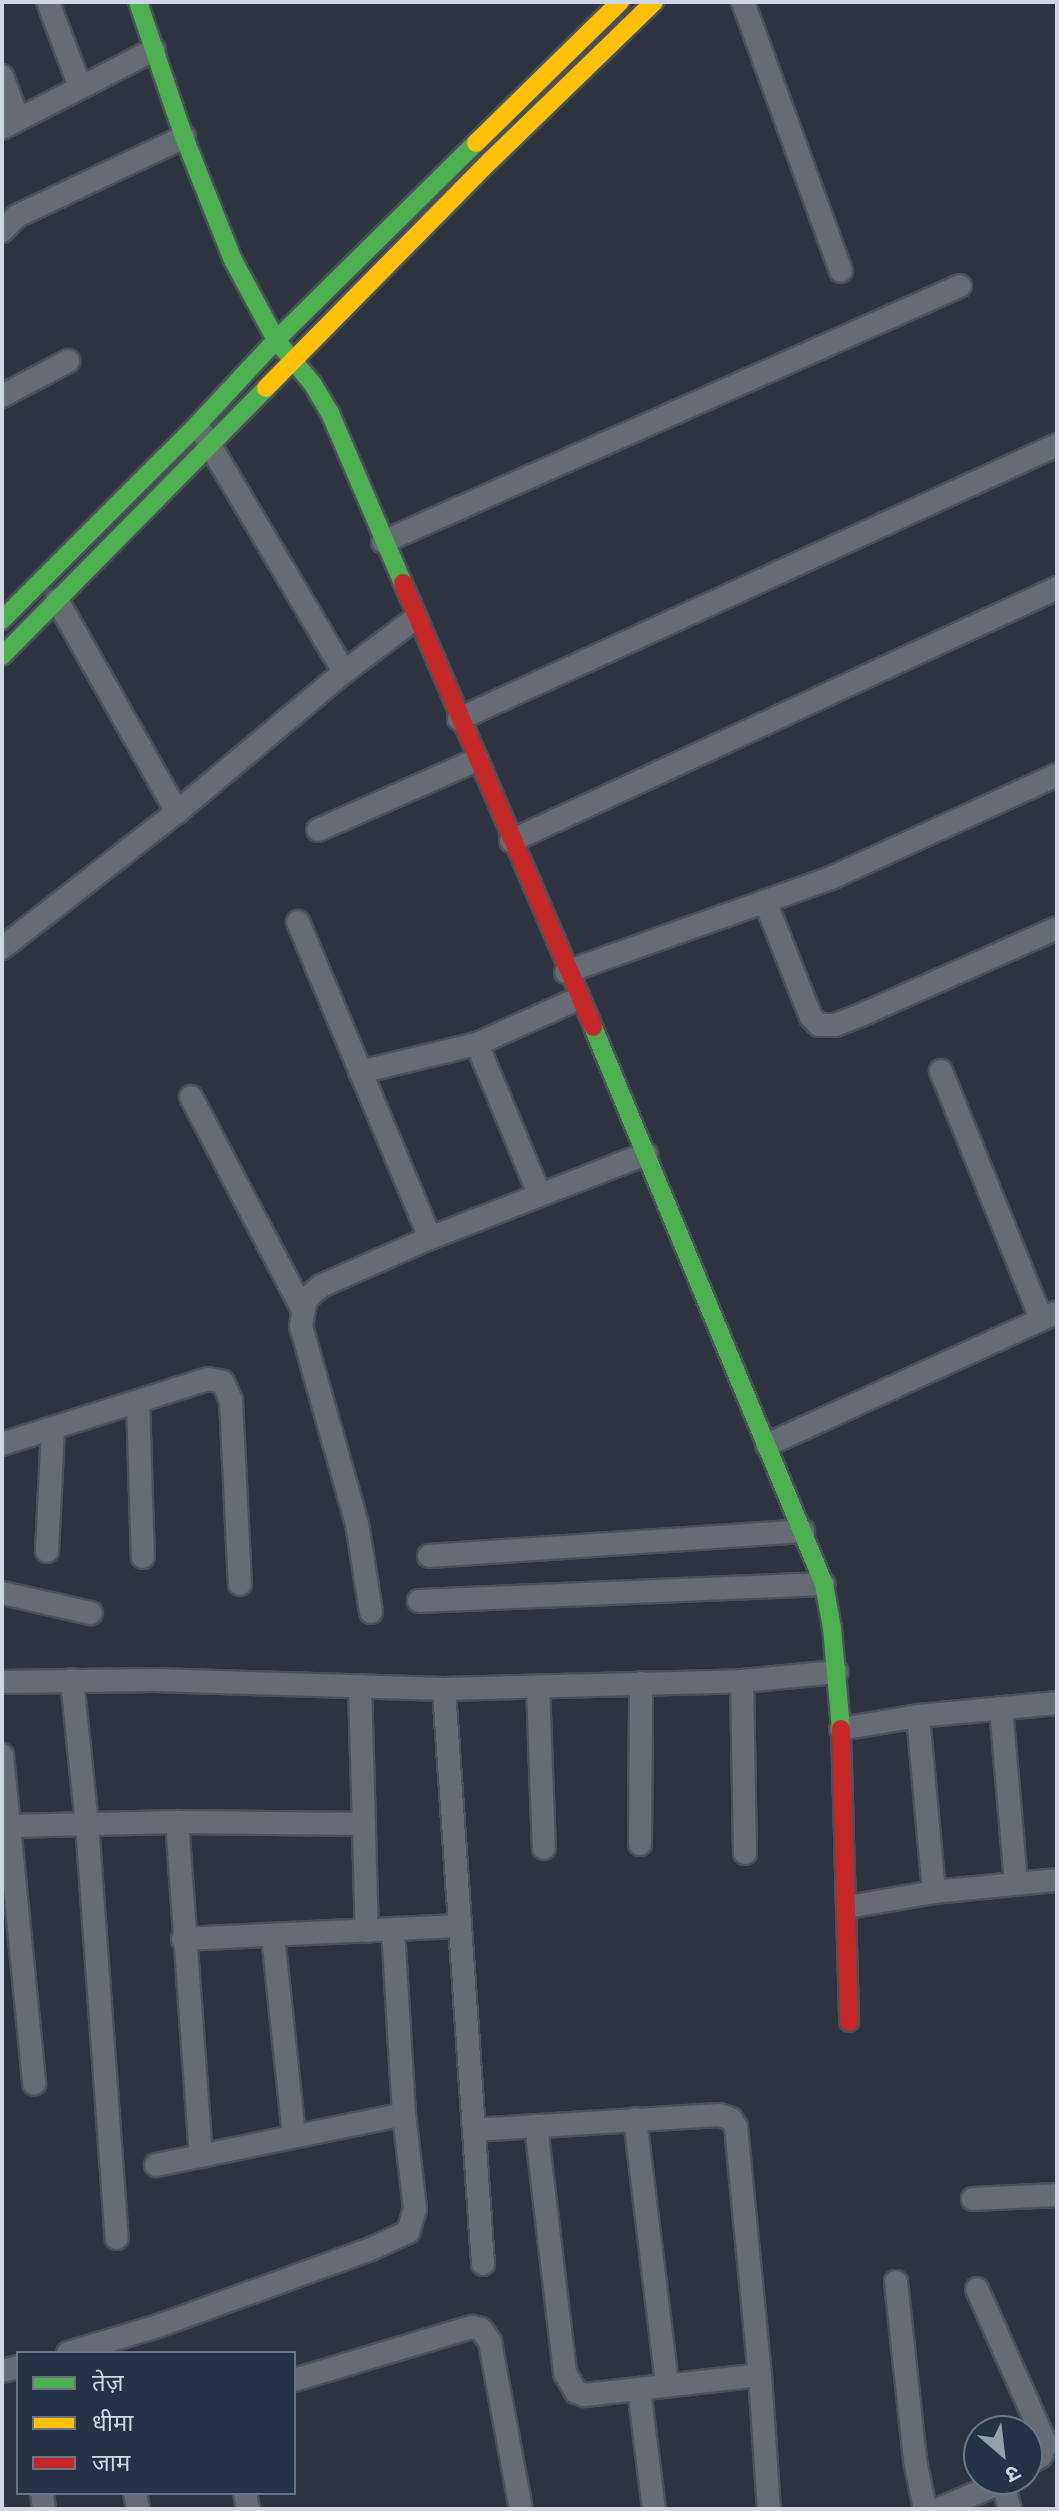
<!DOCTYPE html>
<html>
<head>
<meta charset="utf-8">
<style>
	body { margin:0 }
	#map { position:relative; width:1059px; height:2511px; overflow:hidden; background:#2d343f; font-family:"IBM Plex Sans","Noto Sans Devanagari",sans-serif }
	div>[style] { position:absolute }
	.roads { filter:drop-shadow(2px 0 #4b515a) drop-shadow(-2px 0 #4b515a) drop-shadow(0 2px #4b515a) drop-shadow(0 -2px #4b515a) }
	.street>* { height:22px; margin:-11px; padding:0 11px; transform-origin:11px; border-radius:11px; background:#666b74 }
	.fast>* { height:18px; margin:-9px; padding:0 9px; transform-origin:9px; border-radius:9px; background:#4caf50 }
	.slow>* { height:18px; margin:-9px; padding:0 9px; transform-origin:9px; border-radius:9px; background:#ffc107 }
	.jam>* { height:18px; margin:-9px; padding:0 9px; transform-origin:9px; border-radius:9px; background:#c62828 }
	span { translate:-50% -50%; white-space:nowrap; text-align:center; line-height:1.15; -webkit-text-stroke:6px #263246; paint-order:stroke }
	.frame { position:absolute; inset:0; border:4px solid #cfd7e3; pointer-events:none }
	.legend { position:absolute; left:16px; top:2351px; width:280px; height:144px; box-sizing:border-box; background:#263246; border:2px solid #6a7485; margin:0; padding:10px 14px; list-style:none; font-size:24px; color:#cfd7e3 }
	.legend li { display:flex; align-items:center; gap:16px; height:40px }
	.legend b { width:40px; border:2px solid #6a7485 }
	.north { position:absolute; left:963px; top:2415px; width:80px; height:80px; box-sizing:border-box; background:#263246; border:2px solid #6a7485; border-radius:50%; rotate:152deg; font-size:22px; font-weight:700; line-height:32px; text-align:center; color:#cfd7e3 }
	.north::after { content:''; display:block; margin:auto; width:28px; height:36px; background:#969eaa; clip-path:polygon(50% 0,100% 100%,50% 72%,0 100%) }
</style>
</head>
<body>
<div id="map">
	<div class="roads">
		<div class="street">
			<i style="left:48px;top:2px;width:91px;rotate:69.4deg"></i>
			<i style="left:743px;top:2px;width:286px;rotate:70deg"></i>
			<i style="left:2px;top:76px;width:46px;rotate:69.6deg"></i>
			<i style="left:2px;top:128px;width:171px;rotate:-27.2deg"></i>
			<i style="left:2px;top:231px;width:21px;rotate:-45deg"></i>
			<i style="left:17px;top:216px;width:185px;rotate:-25.3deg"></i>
			<i style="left:2px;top:396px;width:75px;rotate:-27.9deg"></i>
			<i style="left:204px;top:435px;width:275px;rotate:59.4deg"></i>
			<i style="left:383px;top:542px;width:631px;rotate:-23.93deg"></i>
			<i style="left:57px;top:600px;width:244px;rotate:60.5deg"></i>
			<i style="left:459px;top:719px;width:658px;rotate:-24.62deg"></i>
			<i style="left:318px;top:830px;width:174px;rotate:-23.8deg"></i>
			<i style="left:511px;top:841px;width:602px;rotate:-24.86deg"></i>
			<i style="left:765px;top:901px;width:125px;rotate:68.4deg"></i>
			<i style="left:811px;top:1017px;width:11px;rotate:45deg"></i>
			<i style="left:819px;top:1025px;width:16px"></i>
			<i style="left:835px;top:1025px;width:28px;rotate:-21deg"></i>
			<i style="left:861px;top:1015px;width:214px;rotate:-23.9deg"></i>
			<i style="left:298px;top:922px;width:342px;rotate:67.3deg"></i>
			<i style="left:2px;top:948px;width:222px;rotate:-37.9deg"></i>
			<i style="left:177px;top:812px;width:218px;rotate:-40deg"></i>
			<i style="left:344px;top:672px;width:90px;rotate:-36.9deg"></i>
			<i style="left:566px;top:972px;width:281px;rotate:-19.5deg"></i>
			<i style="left:831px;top:878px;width:248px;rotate:-24.5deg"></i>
			<i style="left:477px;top:1044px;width:162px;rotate:67.5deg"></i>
			<i style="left:941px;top:1071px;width:266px;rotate:68deg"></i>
			<i style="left:360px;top:1072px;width:120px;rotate:-13.5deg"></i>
			<i style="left:477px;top:1044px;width:110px;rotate:-24.2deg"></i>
			<i style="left:191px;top:1097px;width:238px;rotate:62.3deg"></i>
			<i style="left:138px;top:1402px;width:155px;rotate:88.2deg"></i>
			<i style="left:2px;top:1444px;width:216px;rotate:-17.5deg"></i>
			<i style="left:208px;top:1379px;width:15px;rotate:11deg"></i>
			<i style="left:223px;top:1382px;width:21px;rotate:67deg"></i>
			<i style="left:231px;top:1401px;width:183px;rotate:87.2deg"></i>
			<i style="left:767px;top:1445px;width:319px;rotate:-24.6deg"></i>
			<i style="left:47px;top:1551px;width:122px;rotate:-87.2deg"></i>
			<i style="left:429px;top:1556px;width:375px;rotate:-3.8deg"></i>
			<i style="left:2px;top:1593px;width:91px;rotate:12.7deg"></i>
			<i style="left:419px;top:1601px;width:405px;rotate:-2.4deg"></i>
			<i style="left:371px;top:1612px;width:89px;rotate:-99deg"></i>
			<i style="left:357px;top:1524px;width:206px;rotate:-105.8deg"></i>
			<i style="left:301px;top:1326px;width:27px;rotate:-80deg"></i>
			<i style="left:306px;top:1299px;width:20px;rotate:-41deg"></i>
			<i style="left:321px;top:1286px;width:119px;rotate:-23.8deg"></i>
			<i style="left:430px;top:1238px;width:232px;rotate:-21.3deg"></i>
			<i style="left:72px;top:1680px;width:145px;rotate:84.1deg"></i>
			<i style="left:87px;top:1824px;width:415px;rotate:85.9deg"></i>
			<i style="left:742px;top:1681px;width:172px;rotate:89deg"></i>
			<i style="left:2px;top:1682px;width:152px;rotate:-0.8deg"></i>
			<i style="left:154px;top:1680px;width:290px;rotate:1.8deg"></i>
			<i style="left:444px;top:1689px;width:298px;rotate:-1.5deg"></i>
			<i style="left:742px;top:1681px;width:95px;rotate:-5.4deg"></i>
			<i style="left:360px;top:1686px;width:245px;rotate:88.4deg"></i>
			<i style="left:538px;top:1687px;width:161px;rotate:87.9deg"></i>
			<i style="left:444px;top:1689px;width:576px;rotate:86.12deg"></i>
			<i style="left:1001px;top:1708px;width:176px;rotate:85.1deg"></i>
			<i style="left:918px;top:1716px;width:177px;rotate:84.8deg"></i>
			<i style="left:841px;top:1729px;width:78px;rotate:-9.6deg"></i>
			<i style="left:918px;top:1716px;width:140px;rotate:-5.3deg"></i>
			<i style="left:2px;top:1755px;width:330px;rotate:84.4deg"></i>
			<i style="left:177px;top:1822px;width:335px;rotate:85.9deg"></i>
			<i style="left:9px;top:1826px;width:168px;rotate:-1.4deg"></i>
			<i style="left:177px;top:1822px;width:187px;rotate:0.6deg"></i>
			<i style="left:640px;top:1844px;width:161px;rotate:-89.6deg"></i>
			<i style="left:848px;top:1907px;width:87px;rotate:-9.9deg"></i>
			<i style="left:934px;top:1892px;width:124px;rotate:-5.6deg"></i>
			<i style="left:273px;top:1936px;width:201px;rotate:84deg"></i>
			<i style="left:183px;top:1939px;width:275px;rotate:-2.7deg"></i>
			<i style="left:635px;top:2119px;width:268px;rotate:83.1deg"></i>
			<i style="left:536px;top:2126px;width:249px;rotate:83.3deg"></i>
			<i style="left:565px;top:2373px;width:22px;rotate:60deg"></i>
			<i style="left:576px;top:2392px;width:9px;rotate:18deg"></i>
			<i style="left:585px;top:2395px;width:176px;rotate:-6.5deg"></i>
			<i style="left:474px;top:2130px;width:245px;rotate:-3.5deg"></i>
			<i style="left:719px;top:2115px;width:13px;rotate:18deg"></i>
			<i style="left:731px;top:2119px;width:9px;rotate:58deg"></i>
			<i style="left:736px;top:2127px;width:249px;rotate:84.5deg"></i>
			<i style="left:760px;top:2375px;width:134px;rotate:86.2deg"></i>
			<i style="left:156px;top:2165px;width:253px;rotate:-11.6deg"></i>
			<i style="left:973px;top:2199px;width:84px;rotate:-2.7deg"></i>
			<i style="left:896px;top:2282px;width:179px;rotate:83.9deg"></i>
			<i style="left:915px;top:2460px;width:50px;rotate:78.5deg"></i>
			<i style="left:977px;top:2289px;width:170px;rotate:66deg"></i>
			<i style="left:1046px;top:2444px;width:13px;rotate:113deg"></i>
			<i style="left:1041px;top:2456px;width:16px;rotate:150deg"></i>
			<i style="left:68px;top:2353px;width:94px;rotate:-16.7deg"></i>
			<i style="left:158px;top:2326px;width:226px;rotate:-19.9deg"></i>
			<i style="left:371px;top:2249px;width:41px;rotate:-24.7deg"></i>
			<i style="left:408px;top:2232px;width:24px;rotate:-73deg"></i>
			<i style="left:415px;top:2209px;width:96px;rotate:-96.6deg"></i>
			<i style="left:404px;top:2114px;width:184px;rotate:-93.4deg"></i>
			<i style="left:2px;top:2371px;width:16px;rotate:-14deg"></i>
			<i style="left:294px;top:2380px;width:186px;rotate:-16.6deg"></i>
			<i style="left:472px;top:2327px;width:9px;rotate:13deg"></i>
			<i style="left:481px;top:2329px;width:16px;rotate:55deg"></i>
			<i style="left:490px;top:2342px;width:170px;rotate:79.5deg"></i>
			<i style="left:639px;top:2389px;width:121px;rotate:82.9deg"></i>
			<i style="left:1006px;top:2479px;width:8px;rotate:104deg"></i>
			<i style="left:1004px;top:2487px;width:23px;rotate:75deg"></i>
			<i style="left:42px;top:2493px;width:16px;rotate:83deg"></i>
			<i style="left:135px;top:2493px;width:16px;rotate:79deg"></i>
			<i style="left:245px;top:2493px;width:16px;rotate:79deg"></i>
			<i style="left:939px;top:2509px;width:72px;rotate:-23deg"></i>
		</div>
		<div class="fast">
			<i style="left:138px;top:2px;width:143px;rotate:71.2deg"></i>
			<i style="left:184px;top:137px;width:132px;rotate:68.3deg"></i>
			<i style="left:233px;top:260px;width:91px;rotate:61.7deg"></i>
			<i style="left:276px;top:340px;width:56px;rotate:50.1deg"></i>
			<i style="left:312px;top:383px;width:35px;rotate:59deg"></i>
			<i style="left:330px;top:413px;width:185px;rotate:66.8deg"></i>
			<i style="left:2px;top:620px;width:277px;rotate:-45deg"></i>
			<i style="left:198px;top:424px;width:115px;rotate:-47.1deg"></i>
			<i style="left:276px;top:340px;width:281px;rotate:-44.6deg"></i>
			<i style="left:2px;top:656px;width:376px;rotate:-45.4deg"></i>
			<i style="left:593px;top:1027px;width:603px;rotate:67.48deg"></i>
			<i style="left:824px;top:1584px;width:45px;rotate:79.7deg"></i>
			<i style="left:832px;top:1628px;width:101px;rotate:84.9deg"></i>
		</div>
		<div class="slow">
			<i style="left:476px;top:143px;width:202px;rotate:-44.4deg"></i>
			<i style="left:266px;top:388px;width:320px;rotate:-45.4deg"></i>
			<i style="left:491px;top:160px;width:227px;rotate:-44.1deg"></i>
		</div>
		<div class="jam">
			<i style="left:403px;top:583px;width:483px;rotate:66.8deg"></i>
			<i style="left:841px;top:1729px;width:293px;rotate:88.4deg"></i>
		</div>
	</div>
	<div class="frame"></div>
	<ul class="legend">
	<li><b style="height:10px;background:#4caf50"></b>तेज़</li>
	<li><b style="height:10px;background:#ffc107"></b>धीमा</li>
	<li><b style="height:10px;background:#c62828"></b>जाम</li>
	</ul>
	<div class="north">उ</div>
</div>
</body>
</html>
